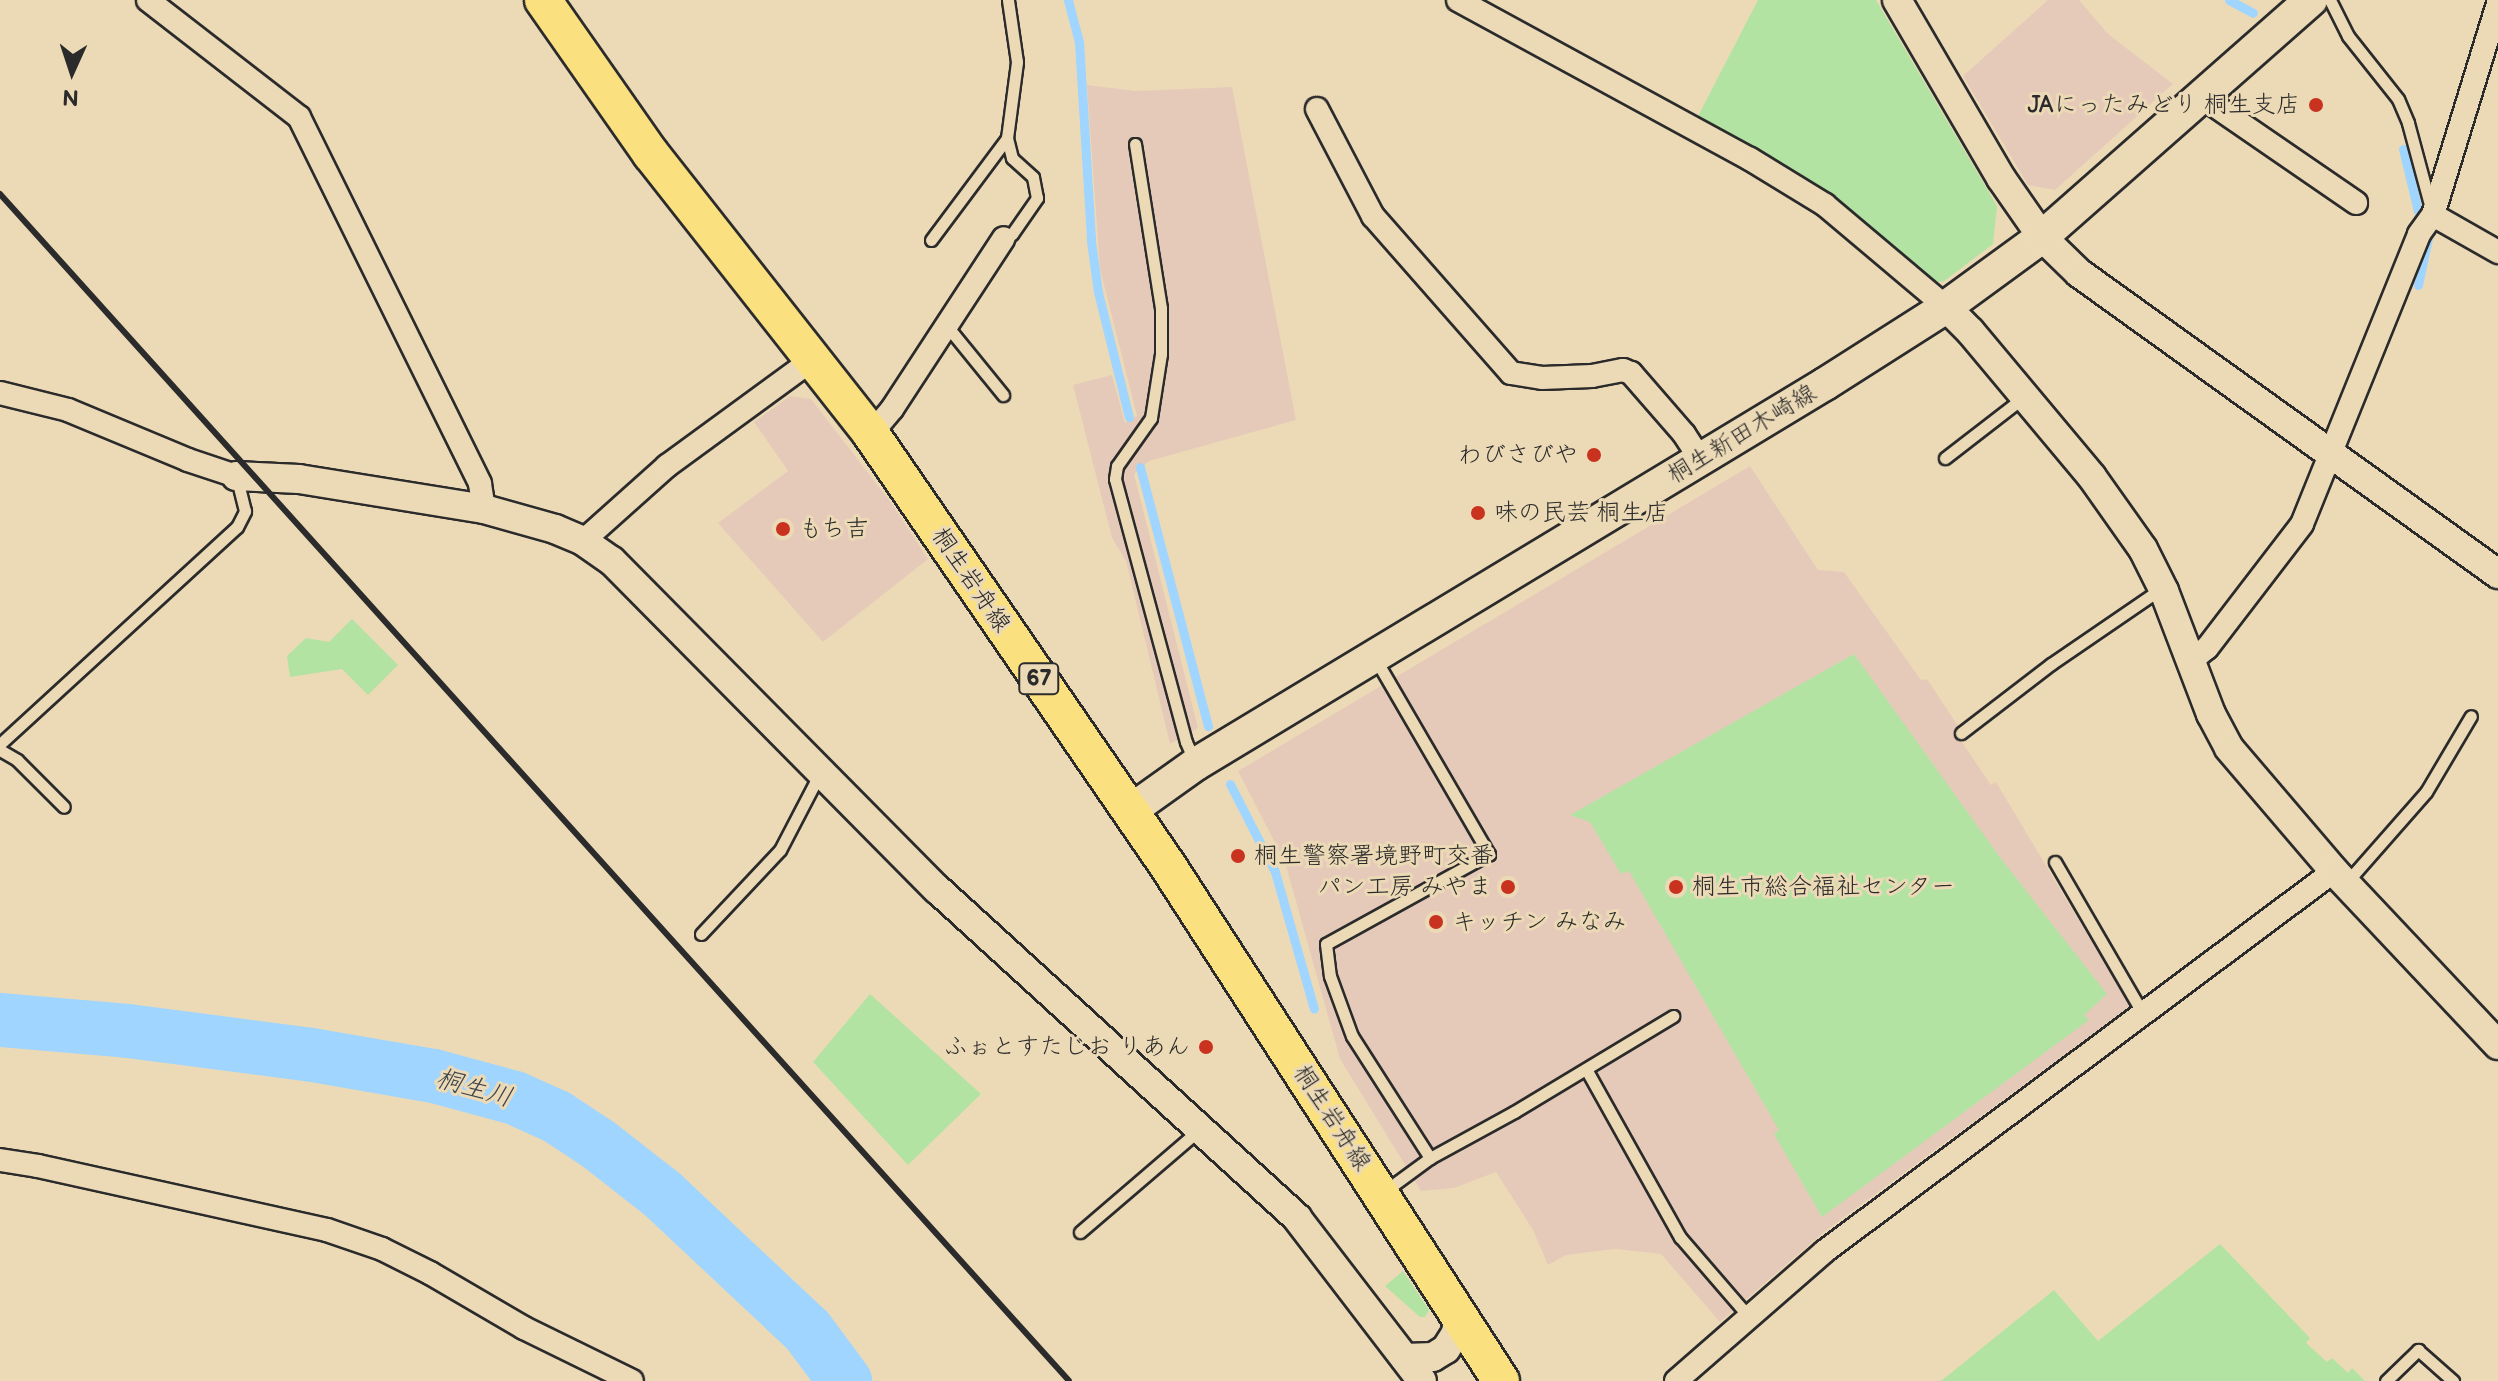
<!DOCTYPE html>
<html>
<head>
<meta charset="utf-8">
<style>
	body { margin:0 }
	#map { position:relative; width:2498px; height:1381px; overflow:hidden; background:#ecdab7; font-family:"Balsamiq Sans","Klee One",sans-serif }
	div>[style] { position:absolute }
	.built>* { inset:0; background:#e6cab9 }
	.green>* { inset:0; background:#b2e3a3 }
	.stream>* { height:9px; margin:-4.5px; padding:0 4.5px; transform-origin:4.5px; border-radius:4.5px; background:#9fd5fe }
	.river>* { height:54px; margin:-27px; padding:0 27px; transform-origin:27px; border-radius:27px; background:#9fd5fe }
	.roads { filter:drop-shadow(2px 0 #2b2b2b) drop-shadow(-2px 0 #2b2b2b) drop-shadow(0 2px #2b2b2b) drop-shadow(0 -2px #2b2b2b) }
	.service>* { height:11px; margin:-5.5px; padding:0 5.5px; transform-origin:5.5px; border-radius:5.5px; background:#ecdab7 }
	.minor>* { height:22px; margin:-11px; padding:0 11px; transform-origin:11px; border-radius:11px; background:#ecdab7 }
	.tertiary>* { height:28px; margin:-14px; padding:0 14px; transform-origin:14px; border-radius:14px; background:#ecdab7 }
	.secondary>* { height:32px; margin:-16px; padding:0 16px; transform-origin:16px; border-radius:16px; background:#ecdab7 }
	.primary>* { height:36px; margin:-18px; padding:0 18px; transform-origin:18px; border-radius:18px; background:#fbe080 }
	.rail>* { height:6px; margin:-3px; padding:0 3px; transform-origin:3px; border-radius:3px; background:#2b2b2b }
	.dots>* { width:22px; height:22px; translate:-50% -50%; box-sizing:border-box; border:4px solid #ecdab7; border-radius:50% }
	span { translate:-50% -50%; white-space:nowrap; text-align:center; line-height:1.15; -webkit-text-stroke:6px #ecdab7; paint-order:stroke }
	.shield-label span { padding:2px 6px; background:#ecdab7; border:2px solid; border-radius:6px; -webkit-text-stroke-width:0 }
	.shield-label { font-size:22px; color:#2b2b2b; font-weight:700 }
	.poi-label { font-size:24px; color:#2b2b2b }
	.right { translate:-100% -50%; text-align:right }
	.left { translate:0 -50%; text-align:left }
	.street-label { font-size:24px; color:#2b2b2b }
	.water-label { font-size:26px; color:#3c444b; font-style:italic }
	.north { position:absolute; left:32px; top:32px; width:80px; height:80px; -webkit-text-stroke:6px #ecdab7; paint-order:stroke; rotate:183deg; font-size:22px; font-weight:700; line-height:32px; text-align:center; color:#2b2b2b }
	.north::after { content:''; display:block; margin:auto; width:28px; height:36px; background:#2b2b2b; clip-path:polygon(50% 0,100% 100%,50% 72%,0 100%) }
</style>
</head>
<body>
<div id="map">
	<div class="built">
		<i style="clip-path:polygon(2048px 0,2079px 0,2108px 34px,2173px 84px,2055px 190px,2028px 185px,1963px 76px)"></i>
		<i style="clip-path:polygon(1087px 85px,1136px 91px,1232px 87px,1296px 420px,1149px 461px,1134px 474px,1198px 728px,1170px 744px,1126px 561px,1112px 538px,1073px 385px,1112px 375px,1125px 423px,1137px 416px,1100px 269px)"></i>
		<i style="clip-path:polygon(790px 396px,811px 399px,892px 504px,928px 559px,823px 642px,718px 523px,788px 471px,754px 422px)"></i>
		<i style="clip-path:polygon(1750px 466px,1818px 570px,1844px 572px,1921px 680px,1927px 679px,1958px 726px,1953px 729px,1991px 785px,1996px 782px,2130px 1006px,1824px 1232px,1720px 1322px,1661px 1254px,1615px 1249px,1566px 1255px,1548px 1265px,1533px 1230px,1496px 1172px,1454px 1188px,1421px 1191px,1340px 1059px,1285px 862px,1238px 771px)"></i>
	</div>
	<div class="green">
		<i style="clip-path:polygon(1758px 0,1876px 0,1997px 206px,1993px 244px,1943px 282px,1930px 281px,1694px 124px)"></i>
		<i style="clip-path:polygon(352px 619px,398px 665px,368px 695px,342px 669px,290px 677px,287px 656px,306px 638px,329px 642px)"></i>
		<i style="clip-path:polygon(1854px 654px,1999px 856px,2107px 994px,2084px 1015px,2089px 1020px,1822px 1217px,1774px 1134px,1779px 1130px,1629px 871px,1621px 874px,1590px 822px,1570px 815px)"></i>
		<i style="clip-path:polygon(870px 994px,981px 1094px,908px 1165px,813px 1062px)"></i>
		<i style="clip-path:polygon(2220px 1244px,2310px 1338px,2306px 1343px,2327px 1362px,2332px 1358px,2348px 1373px,2352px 1368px,2365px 1381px,1941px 1381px,2054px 1290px,2098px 1341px)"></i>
		<i style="clip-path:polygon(1403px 1271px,1429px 1310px,1425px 1317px,1420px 1317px,1385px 1286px)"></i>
	</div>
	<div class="stream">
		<i style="left:1068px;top:0;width:43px;rotate:75.3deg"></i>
		<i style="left:1079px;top:42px;width:199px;rotate:86.5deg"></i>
		<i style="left:1091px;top:241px;width:51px;rotate:82.2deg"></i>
		<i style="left:1098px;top:292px;width:129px;rotate:76.1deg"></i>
		<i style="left:2229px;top:0;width:27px;rotate:28deg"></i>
		<i style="left:2403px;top:149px;width:64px;rotate:76.4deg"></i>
		<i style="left:2418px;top:285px;width:48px;rotate:-78deg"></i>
		<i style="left:1140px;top:467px;width:268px;rotate:75.3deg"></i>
		<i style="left:1230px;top:784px;width:99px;rotate:62.9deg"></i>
		<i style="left:1275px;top:872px;width:142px;rotate:74.1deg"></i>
	</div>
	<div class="river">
		<i style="left:0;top:1020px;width:128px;rotate:4.9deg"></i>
		<i style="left:128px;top:1031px;width:186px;rotate:7.4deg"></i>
		<i style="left:312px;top:1055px;width:124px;rotate:9.8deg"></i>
		<i style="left:434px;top:1076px;width:84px;rotate:15.2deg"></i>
		<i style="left:515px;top:1098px;width:46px;rotate:24.3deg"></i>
		<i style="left:557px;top:1117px;width:49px;rotate:33.4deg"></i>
		<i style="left:598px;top:1144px;width:81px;rotate:38deg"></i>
		<i style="left:662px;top:1194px;width:199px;rotate:43.2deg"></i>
		<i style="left:807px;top:1330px;width:64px;rotate:53.3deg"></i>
	</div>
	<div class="roads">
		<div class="service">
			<i style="left:2330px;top:0;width:40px;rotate:63.4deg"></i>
			<i style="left:2348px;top:36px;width:80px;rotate:51.6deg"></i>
			<i style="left:2398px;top:99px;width:26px;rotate:67deg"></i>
			<i style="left:2408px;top:123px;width:88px;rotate:74.9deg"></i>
			<i style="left:1135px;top:144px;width:166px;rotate:81deg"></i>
			<i style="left:1161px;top:308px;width:46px;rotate:90deg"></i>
			<i style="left:1161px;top:354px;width:65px;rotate:98.9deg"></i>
			<i style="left:1151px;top:418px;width:59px;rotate:125.3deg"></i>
			<i style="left:1117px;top:466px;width:13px;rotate:99deg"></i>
			<i style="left:1115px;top:479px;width:272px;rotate:74.9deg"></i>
			<i style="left:1186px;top:742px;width:20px;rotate:66deg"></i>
			<i style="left:1004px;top:238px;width:9px;rotate:-27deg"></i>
			<i style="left:1012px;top:234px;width:44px;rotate:-55.2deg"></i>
			<i style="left:1037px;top:198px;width:21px;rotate:-101deg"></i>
			<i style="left:1033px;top:177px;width:28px;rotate:-138deg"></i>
			<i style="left:1012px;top:158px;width:21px;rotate:-104deg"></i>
			<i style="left:1007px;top:138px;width:77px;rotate:-82.5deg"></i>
			<i style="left:1017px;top:62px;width:63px;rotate:-98.3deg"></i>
			<i style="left:931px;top:240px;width:127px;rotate:-53.3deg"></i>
			<i style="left:947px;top:326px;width:89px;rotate:50.9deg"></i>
			<i style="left:1945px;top:458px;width:100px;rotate:-37.7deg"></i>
			<i style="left:1376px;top:660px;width:225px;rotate:59.8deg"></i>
			<i style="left:1489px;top:854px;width:186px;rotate:151.1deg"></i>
			<i style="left:1326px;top:944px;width:32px;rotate:83deg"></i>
			<i style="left:1330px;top:976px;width:64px;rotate:69.9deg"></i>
			<i style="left:1352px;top:1036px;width:145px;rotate:57.4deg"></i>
			<i style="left:1961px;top:733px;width:113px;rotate:-37.5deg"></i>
			<i style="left:2051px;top:664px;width:135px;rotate:-34.4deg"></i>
			<i style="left:0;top:744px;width:321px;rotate:-42.5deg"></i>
			<i style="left:237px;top:527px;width:18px;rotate:-63deg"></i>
			<i style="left:245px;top:511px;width:36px;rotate:-104deg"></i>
			<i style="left:0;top:750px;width:20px;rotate:30deg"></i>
			<i style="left:17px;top:760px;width:66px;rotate:45deg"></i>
			<i style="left:2055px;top:862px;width:176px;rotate:59.9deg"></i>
			<i style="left:2346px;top:883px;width:121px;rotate:-48.7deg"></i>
			<i style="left:2426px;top:792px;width:88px;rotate:-59.4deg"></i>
			<i style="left:701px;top:934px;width:115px;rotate:-46.8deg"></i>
			<i style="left:780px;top:850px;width:87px;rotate:-62.5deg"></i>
			<i style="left:1586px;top:1069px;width:193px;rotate:60.8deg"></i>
			<i style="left:1680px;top:1237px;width:107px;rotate:49.2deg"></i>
			<i style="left:1385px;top:1191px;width:56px;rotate:-36.3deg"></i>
			<i style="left:1430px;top:1158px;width:96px;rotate:-28.7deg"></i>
			<i style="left:1514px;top:1112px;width:186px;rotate:-31.1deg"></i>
			<i style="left:1080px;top:1232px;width:155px;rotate:-40.6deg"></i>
			<i style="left:2386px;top:1381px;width:45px;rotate:-44.1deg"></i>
			<i style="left:2418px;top:1350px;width:47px;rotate:41.5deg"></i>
		</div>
		<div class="minor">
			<i style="left:148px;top:0;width:191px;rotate:37.8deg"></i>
			<i style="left:299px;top:117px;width:409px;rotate:63.7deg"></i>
			<i style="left:480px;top:484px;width:25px;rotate:81deg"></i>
			<i style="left:1458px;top:0;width:332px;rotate:28.6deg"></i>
			<i style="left:1750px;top:159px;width:88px;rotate:31.5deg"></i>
			<i style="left:1825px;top:205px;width:158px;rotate:40.1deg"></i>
			<i style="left:2202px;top:97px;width:187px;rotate:34.5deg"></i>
			<i style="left:1317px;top:109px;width:121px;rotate:62.4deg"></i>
			<i style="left:1373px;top:216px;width:209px;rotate:48.7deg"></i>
			<i style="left:1511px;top:373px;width:31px;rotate:9deg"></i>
			<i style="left:1542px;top:378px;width:50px;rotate:-2.3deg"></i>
			<i style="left:1592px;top:376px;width:32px;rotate:-11deg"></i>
			<i style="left:1623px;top:370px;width:9px;rotate:21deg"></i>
			<i style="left:1631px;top:373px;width:81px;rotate:49deg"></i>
			<i style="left:1684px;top:434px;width:30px;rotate:57deg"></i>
			<i style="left:2433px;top:215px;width:75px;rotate:29.6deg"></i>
			<i style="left:0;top:393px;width:70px;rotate:14deg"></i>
			<i style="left:68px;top:410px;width:130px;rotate:22.6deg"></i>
			<i style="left:188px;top:460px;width:51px;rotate:18.4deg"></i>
			<i style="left:871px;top:434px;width:33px;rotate:-50deg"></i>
			<i style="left:892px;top:409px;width:204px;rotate:-56.8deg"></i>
			<i style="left:583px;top:541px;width:113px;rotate:-41.8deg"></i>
			<i style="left:667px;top:466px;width:181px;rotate:-36.2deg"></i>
			<i style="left:2192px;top:660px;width:19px;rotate:-39deg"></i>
			<i style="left:2207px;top:648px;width:156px;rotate:-52.5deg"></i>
			<i style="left:2302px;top:524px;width:313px;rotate:-68deg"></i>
			<i style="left:2419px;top:234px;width:24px;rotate:-54deg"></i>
			<i style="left:2433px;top:215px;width:221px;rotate:-72.9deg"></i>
			<i style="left:0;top:1160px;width:38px;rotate:9deg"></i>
			<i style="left:38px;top:1166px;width:296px;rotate:12.5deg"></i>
			<i style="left:327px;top:1230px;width:58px;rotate:19.1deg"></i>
			<i style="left:382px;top:1249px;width:54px;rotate:26.6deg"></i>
			<i style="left:430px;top:1273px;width:109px;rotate:30.3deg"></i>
			<i style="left:524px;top:1328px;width:120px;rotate:26.1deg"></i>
			<i style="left:1676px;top:1381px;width:198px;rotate:-41.1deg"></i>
			<i style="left:1825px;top:1251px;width:635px;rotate:-36.74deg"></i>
		</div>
		<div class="tertiary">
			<i style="left:1897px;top:0;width:206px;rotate:59.7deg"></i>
			<i style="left:2001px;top:178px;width:72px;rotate:55.2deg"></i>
			<i style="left:2042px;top:237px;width:52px;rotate:44.2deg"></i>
			<i style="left:2079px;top:273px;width:516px;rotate:35.69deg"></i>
			<i style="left:1946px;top:307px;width:34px;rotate:45deg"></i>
			<i style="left:1970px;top:331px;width:190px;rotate:50.1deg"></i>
			<i style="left:2092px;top:477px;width:88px;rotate:54.7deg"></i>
			<i style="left:2143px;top:549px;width:47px;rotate:63.4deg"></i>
			<i style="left:2164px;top:591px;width:132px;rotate:69.1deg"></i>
			<i style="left:2211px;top:714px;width:38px;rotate:62deg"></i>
			<i style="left:2229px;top:748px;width:162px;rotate:49.5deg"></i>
			<i style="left:2334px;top:871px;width:239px;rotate:46.7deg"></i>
			<i style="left:236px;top:476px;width:63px;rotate:2.7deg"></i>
			<i style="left:299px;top:479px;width:187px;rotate:9.2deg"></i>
			<i style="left:484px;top:509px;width:74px;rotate:15.7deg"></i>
			<i style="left:555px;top:529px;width:30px;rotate:23deg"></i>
			<i style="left:583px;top:541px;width:35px;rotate:35deg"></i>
			<i style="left:612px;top:561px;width:462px;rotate:45.3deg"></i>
			<i style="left:937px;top:889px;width:488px;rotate:42.4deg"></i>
			<i style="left:1297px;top:1218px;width:205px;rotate:52.5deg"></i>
			<i style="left:1405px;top:1358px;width:28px;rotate:-2deg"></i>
			<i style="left:1433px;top:1357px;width:15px;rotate:-32deg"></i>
			<i style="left:1446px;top:1349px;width:19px;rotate:-58deg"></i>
			<i style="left:1456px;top:1333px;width:18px;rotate:-81deg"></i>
		</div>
		<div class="secondary">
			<i style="left:1130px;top:811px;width:81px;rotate:-35.5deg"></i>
			<i style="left:1196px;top:764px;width:735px;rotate:-31.14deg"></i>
			<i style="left:1825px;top:384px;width:143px;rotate:-32.5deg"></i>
			<i style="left:1946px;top:307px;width:119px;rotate:-36.1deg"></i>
			<i style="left:2042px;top:237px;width:359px;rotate:-41.4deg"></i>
		</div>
		<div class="primary">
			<i style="left:543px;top:0;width:188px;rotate:55deg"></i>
			<i style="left:651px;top:154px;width:356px;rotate:51.8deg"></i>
			<i style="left:871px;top:434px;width:524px;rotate:55.49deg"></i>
			<i style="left:1168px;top:866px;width:613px;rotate:57.11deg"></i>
		</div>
	</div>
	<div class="rail">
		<i style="left:0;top:194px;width:1597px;rotate:47.99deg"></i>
	</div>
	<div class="dots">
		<i style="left:2316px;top:105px;background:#c8321e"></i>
		<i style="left:1594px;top:455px;background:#c8321e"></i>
		<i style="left:1478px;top:513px;background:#c8321e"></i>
		<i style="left:783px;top:529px;background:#c8321e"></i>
		<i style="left:1238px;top:856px;background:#c8321e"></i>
		<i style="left:1508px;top:887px;background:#c8321e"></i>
		<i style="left:1676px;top:887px;background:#c8321e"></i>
		<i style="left:1436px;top:922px;background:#c8321e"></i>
		<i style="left:1206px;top:1047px;background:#c8321e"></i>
	</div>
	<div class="shield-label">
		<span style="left:1039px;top:679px">67</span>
	</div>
	<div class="poi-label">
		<span class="right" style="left:2300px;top:105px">JAにったみどり 桐生支店</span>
		<span class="right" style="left:1578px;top:455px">わびさびや</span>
		<span class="left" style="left:1494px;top:513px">味の民芸 桐生店</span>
		<span class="left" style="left:799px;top:529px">もち吉</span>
		<span class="left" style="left:1254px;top:856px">桐生警察署境野町交番</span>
		<span class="right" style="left:1492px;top:887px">パン工房 みやま</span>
		<span class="left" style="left:1692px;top:887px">桐生市総合福祉センター</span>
		<span class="left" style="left:1452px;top:922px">キッチン みなみ</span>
		<span class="right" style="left:1190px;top:1047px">ふぉとすたじお りあん</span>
	</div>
	<div class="street-label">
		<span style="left:1742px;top:434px;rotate:-31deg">桐生新田木崎線</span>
		<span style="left:971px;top:580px;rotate:56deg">桐生岩舟線</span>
		<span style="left:1332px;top:1118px;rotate:57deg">桐生岩舟線</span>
	</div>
	<div class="water-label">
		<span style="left:474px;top:1089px;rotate:16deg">桐生川</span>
	</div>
	<div class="north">N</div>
</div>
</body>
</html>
